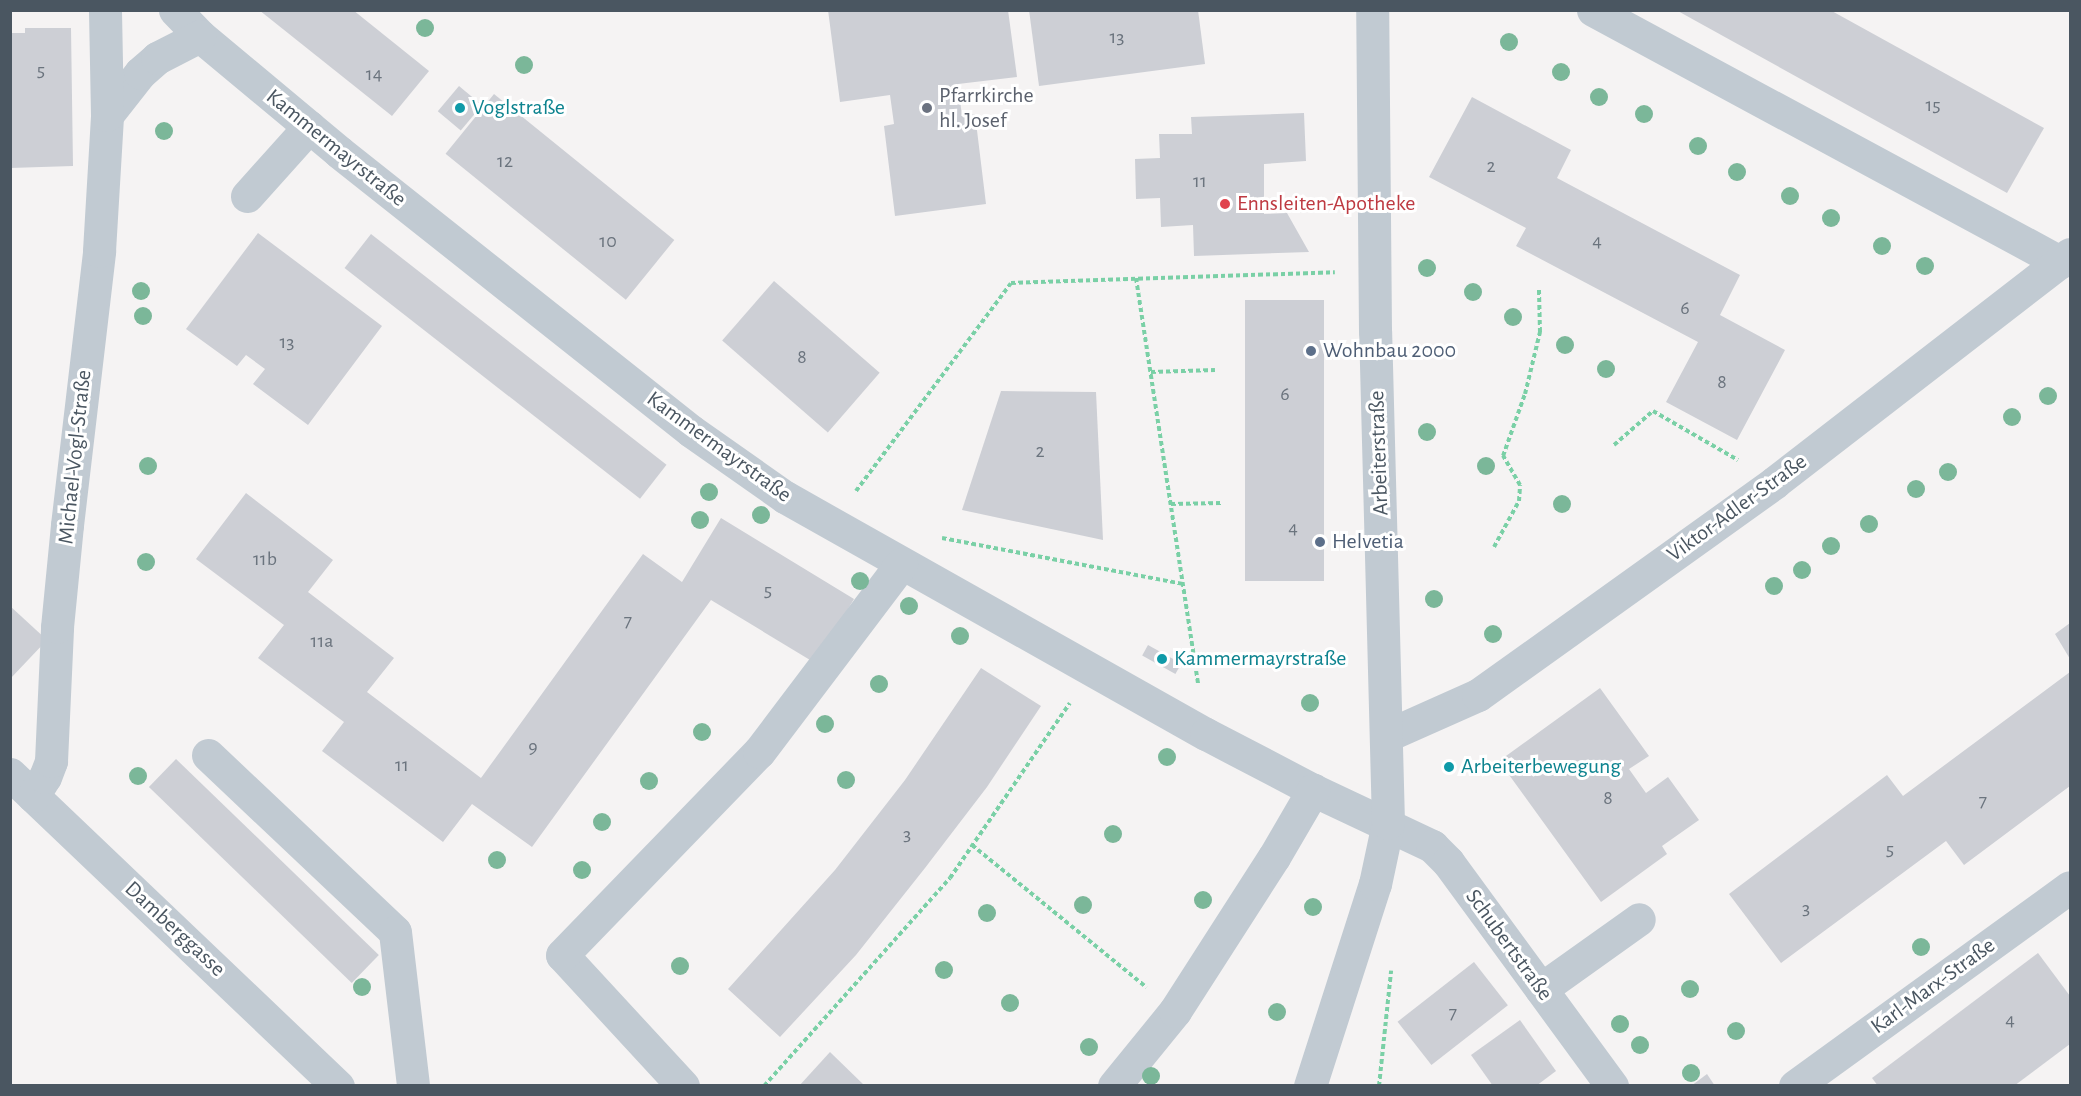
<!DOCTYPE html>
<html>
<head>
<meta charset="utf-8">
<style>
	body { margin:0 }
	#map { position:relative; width:2081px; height:1096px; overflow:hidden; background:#f5f3f3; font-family:"Alegreya Sans",sans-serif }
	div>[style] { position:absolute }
	.building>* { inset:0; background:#cdcfd5; transform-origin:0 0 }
	.path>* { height:4px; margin-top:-2px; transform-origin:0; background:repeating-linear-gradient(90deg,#7ad0a6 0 4.5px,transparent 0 7.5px) }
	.minor>* { height:33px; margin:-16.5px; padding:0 16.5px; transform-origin:16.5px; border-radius:16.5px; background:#c1cad2 }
	.trees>* { width:18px; height:18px; margin:-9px; border-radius:50%; background:#7bb799 }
	.dots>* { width:16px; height:16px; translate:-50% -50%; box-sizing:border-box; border:3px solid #fff; border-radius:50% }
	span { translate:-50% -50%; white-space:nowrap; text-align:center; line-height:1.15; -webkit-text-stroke:6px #fff; paint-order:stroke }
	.number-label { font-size:20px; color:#6b747e }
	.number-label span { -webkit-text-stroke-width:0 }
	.worship-label { font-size:22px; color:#5b616d }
	.left { translate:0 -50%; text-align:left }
	.culture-label { font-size:22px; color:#0d838f }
	.street-label { font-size:22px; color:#4a5661 }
	.health-label { font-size:22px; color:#be3a42 }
	.service-label { font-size:22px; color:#4e5e75 }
	.frame { position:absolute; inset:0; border:12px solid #4a5661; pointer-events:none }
</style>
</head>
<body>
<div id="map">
	<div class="building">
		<i style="clip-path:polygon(259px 10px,353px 10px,429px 71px,392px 116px)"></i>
		<i style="clip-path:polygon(828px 10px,1008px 10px,1017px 77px,958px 84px,962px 116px,975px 114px,986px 204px,895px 216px,884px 126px,894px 124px,890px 95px,840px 102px)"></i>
		<i style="clip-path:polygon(1029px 10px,1198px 10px,1205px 64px,1039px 86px)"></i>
		<i style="clip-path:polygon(1676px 10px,1830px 10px,2044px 128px,2007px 193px)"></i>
		<i style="clip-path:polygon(25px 28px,71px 28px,73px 166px,10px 168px,10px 33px,25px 33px)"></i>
		<i style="left:459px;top:86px;width:30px;height:33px;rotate:40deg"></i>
		<i style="left:494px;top:94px;width:232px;height:77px;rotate:39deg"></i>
		<i style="clip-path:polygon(1472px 97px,1571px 150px,1557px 178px,1740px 275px,1720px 315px,1785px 350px,1737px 440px,1666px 402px,1698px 342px,1516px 246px,1526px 228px,1429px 177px)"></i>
		<i style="clip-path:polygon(1304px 113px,1306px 161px,1264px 164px,1264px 214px,1287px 213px,1309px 252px,1194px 256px,1193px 225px,1161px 227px,1160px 198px,1136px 199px,1135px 159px,1160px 158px,1159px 134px,1192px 134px,1191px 117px)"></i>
		<i style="clip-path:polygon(258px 233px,382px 326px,308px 425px,253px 384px,265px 369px,246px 355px,237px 366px,186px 329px)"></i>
		<i style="left:371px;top:234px;width:375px;height:43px;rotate:38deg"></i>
		<i style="left:774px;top:281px;width:140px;height:79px;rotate:41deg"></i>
		<i style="left:1245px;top:300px;width:79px;height:281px"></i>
		<i style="clip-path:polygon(1001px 391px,1096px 392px,1103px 540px,962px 510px)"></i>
		<i style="clip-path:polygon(246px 493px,333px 560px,308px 592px,394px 658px,367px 692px,481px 778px,643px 554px,682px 582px,721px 518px,854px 599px,815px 663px,711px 600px,532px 847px,472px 804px,443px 842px,322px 751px,344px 722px,258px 658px,284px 625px,196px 559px)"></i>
		<i style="clip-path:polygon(10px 606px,47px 640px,10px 679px)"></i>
		<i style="clip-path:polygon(2070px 623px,2070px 659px,2055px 634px)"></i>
		<i style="left:1148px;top:645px;width:38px;height:12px;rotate:29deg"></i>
		<i style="clip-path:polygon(981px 668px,1041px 706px,987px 787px,925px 868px,856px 955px,780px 1037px,728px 989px,835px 870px,905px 780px)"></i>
		<i style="clip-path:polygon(2070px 672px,2070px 786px,1964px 865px,1946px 841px,1781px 963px,1729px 894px,1887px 775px,1903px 796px)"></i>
		<i style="clip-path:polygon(1600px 688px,1649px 756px,1629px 769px,1646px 793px,1668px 777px,1699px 820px,1662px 846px,1667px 854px,1601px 902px,1499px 761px)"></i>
		<i style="left:176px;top:759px;width:282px;height:39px;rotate:44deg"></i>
		<i style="clip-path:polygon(2038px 953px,2070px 996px,2070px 1044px,2014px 1086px,1878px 1086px,1872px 1078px)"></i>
		<i style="left:1474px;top:962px;width:55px;height:97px;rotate:52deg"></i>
		<i style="clip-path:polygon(1520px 1020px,1556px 1071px,1536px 1086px,1493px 1086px,1471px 1055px)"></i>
		<i style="clip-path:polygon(830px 1052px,865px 1086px,799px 1086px)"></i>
		<i style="clip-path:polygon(1707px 1074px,1715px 1086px,1691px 1086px)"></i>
	</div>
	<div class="path">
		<i style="left:1136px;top:278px;width:411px;rotate:81.3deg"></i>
		<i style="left:1151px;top:372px;width:64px;rotate:-1.8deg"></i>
		<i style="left:1614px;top:445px;width:52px;rotate:-41.1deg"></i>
		<i style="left:1653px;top:411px;width:98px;rotate:30deg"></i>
		<i style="left:856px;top:491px;width:259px;rotate:-53.3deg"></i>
		<i style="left:1011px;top:283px;width:324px;rotate:-1.9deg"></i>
		<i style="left:1171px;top:504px;width:50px;rotate:-1.1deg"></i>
		<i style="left:942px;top:538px;width:245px;rotate:10.8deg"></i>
		<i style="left:1494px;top:547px;width:52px;rotate:-61.5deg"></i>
		<i style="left:1519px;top:501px;width:16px;rotate:-86deg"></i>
		<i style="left:1520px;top:485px;width:34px;rotate:-120deg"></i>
		<i style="left:1503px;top:456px;width:66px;rotate:-70.5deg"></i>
		<i style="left:1525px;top:394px;width:64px;rotate:-76.4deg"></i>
		<i style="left:1540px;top:332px;width:42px;rotate:-91.4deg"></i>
		<i style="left:972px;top:845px;width:225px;rotate:39.2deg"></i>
		<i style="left:764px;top:1086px;width:279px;rotate:-48.2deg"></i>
		<i style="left:950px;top:878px;width:212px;rotate:-55.6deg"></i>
		<i style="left:1379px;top:1086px;width:116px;rotate:-84deg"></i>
	</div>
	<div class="minor">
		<i style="left:175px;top:10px;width:36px;rotate:46deg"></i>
		<i style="left:200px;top:36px;width:181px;rotate:39.8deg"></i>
		<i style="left:339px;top:152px;width:449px;rotate:38.4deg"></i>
		<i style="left:691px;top:431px;width:115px;rotate:35.1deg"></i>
		<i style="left:785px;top:497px;width:483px;rotate:29.4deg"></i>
		<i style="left:1206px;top:734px;width:121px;rotate:27.6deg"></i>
		<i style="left:1313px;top:790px;width:132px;rotate:25.2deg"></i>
		<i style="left:1432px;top:846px;width:23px;rotate:45deg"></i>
		<i style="left:1448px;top:862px;width:278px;rotate:53.8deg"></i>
		<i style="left:1593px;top:10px;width:531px;rotate:28.35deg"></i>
		<i style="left:107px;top:115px;width:53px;rotate:-51.8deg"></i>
		<i style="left:140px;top:73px;width:23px;rotate:-41deg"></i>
		<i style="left:157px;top:58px;width:48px;rotate:-27.1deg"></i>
		<i style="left:247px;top:196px;width:93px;rotate:-48.1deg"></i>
		<i style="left:1388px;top:735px;width:98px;rotate:-24deg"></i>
		<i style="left:1478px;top:695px;width:365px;rotate:-35.6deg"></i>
		<i style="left:1775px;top:482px;width:373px;rotate:-37.7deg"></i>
		<i style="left:208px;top:755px;width:257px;rotate:43.4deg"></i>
		<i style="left:395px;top:932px;width:155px;rotate:83.3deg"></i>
		<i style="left:10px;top:774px;width:453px;rotate:43.6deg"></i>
		<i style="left:33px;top:796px;width:22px;rotate:-58deg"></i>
		<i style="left:45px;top:777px;width:17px;rotate:-69deg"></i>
		<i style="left:51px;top:761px;width:134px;rotate:-87.4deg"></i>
		<i style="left:57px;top:627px;width:102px;rotate:-84.4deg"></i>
		<i style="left:67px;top:525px;width:276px;rotate:-83.3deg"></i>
		<i style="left:99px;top:251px;width:136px;rotate:-86.6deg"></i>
		<i style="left:107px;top:115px;width:105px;rotate:-91.1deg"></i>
		<i style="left:1541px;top:989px;width:120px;rotate:-35.5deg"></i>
		<i style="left:683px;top:1086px;width:178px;rotate:-132.7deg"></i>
		<i style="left:562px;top:955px;width:283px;rotate:-45.9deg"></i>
		<i style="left:759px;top:752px;width:236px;rotate:-52.9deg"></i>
		<i style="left:1114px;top:1086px;width:97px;rotate:-50.9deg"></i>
		<i style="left:1175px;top:1011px;width:183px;rotate:-57.3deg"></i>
		<i style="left:1274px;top:857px;width:78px;rotate:-59.8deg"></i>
		<i style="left:1310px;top:1086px;width:212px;rotate:-72.2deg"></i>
		<i style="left:1375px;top:884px;width:62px;rotate:-78deg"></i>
		<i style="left:1388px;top:823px;width:492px;rotate:-91.5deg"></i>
		<i style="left:1375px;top:331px;width:321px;rotate:-90.5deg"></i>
		<i style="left:1795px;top:1086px;width:339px;rotate:-35.9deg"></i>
	</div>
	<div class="trees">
		<i style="left:425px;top:28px"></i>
		<i style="left:1509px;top:42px"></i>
		<i style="left:524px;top:65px"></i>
		<i style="left:1561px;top:72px"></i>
		<i style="left:1599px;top:97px"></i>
		<i style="left:1644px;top:114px"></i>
		<i style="left:164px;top:131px"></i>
		<i style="left:1698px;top:146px"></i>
		<i style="left:1737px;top:172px"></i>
		<i style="left:1790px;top:196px"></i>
		<i style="left:1831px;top:218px"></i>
		<i style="left:1882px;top:246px"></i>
		<i style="left:1925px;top:266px"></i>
		<i style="left:1427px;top:268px"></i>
		<i style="left:141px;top:291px"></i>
		<i style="left:1473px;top:292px"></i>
		<i style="left:143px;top:316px"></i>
		<i style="left:1513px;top:317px"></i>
		<i style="left:1565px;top:345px"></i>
		<i style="left:1606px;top:369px"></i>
		<i style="left:2048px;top:396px"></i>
		<i style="left:2012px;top:417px"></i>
		<i style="left:1427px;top:432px"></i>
		<i style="left:148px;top:466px"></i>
		<i style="left:1486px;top:466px"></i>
		<i style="left:1948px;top:472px"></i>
		<i style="left:1916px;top:489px"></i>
		<i style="left:709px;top:492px"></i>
		<i style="left:1562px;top:504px"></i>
		<i style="left:761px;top:515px"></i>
		<i style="left:700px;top:520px"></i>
		<i style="left:1869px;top:524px"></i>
		<i style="left:1831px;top:546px"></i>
		<i style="left:146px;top:562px"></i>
		<i style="left:1802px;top:570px"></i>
		<i style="left:860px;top:581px"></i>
		<i style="left:1774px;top:586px"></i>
		<i style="left:1434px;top:599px"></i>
		<i style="left:909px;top:606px"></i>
		<i style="left:1493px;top:634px"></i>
		<i style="left:960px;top:636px"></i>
		<i style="left:879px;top:684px"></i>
		<i style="left:1310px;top:703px"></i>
		<i style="left:825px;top:724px"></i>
		<i style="left:702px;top:732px"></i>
		<i style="left:1167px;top:757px"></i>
		<i style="left:138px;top:776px"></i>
		<i style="left:846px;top:780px"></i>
		<i style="left:649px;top:781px"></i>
		<i style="left:602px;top:822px"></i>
		<i style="left:1113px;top:834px"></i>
		<i style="left:497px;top:860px"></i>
		<i style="left:582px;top:870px"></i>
		<i style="left:1203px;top:900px"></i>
		<i style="left:1083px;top:905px"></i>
		<i style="left:1313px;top:907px"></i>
		<i style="left:987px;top:913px"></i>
		<i style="left:1921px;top:947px"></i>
		<i style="left:680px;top:966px"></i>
		<i style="left:944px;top:970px"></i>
		<i style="left:362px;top:987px"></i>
		<i style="left:1690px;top:989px"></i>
		<i style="left:1010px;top:1003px"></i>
		<i style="left:1277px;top:1012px"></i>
		<i style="left:1620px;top:1024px"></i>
		<i style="left:1736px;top:1031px"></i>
		<i style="left:1640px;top:1045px"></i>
		<i style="left:1089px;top:1047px"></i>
		<i style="left:1691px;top:1073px"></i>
		<i style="left:1151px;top:1076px"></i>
	</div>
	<div class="dots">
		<i style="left:460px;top:108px;background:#0f9aa8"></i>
		<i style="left:927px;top:108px;background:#6b7280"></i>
		<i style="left:1225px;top:204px;background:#e0444e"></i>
		<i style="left:1311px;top:351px;background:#5c6f8a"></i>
		<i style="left:1320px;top:542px;background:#5c6f8a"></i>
		<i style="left:1162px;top:659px;background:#0f9aa8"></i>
		<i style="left:1449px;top:767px;background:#0f9aa8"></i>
	</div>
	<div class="number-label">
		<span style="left:1117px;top:37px">13</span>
		<span style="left:41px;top:70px">5</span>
		<span style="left:374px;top:74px">14</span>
		<span style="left:1933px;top:105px">15</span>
		<span style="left:505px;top:161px">12</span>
		<span style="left:1491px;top:166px">2</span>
		<span style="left:1200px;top:181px">11</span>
		<span style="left:608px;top:241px">10</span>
		<span style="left:1597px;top:241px">4</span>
		<span style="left:1685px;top:308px">6</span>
		<span style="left:287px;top:342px">13</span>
		<span style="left:802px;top:357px">8</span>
		<span style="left:1722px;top:382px">8</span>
		<span style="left:1285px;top:394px">6</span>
		<span style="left:1040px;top:451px">2</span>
		<span style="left:1293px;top:528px">4</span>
		<span style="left:265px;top:559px">11b</span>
		<span style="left:768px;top:590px">5</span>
		<span style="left:628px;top:621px">7</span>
		<span style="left:322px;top:641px">11a</span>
		<span style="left:533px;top:747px">9</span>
		<span style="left:402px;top:765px">11</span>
		<span style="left:1608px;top:798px">8</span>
		<span style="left:1983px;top:801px">7</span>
		<span style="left:907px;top:834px">3</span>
		<span style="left:1890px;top:849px">5</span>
		<span style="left:1806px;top:908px">3</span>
		<span style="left:1453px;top:1013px">7</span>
		<span style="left:2010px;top:1020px">4</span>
	</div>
	<div class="worship-label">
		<span class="left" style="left:939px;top:108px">Pfarrkirche<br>hl. Josef</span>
	</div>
	<div class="culture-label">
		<span class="left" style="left:472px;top:108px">Voglstraße</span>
		<span class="left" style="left:1174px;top:659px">Kammermayrstraße</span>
		<span class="left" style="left:1461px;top:767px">Arbeiterbewegung</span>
	</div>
	<div class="street-label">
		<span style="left:336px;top:148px;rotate:39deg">Kammermayrstraße</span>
		<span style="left:719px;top:447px;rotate:36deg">Kammermayrstraße</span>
		<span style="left:1379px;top:453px;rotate:-92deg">Arbeiterstraße</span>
		<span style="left:75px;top:457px;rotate:-84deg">Michael-Vogl-Straße</span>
		<span style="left:1737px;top:508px;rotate:-36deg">Viktor-Adler-Straße</span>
		<span style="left:175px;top:929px;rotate:43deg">Damberggasse</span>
		<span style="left:1509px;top:945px;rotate:54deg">Schubertstraße</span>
		<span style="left:1933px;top:986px;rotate:-36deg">Karl-Marx-Straße</span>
	</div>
	<div class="health-label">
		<span class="left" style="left:1237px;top:204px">Ennsleiten-Apotheke</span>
	</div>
	<div class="service-label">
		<span class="left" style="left:1323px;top:351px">Wohnbau 2000</span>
		<span class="left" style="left:1332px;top:542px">Helvetia</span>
	</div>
	<div class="frame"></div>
</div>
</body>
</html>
